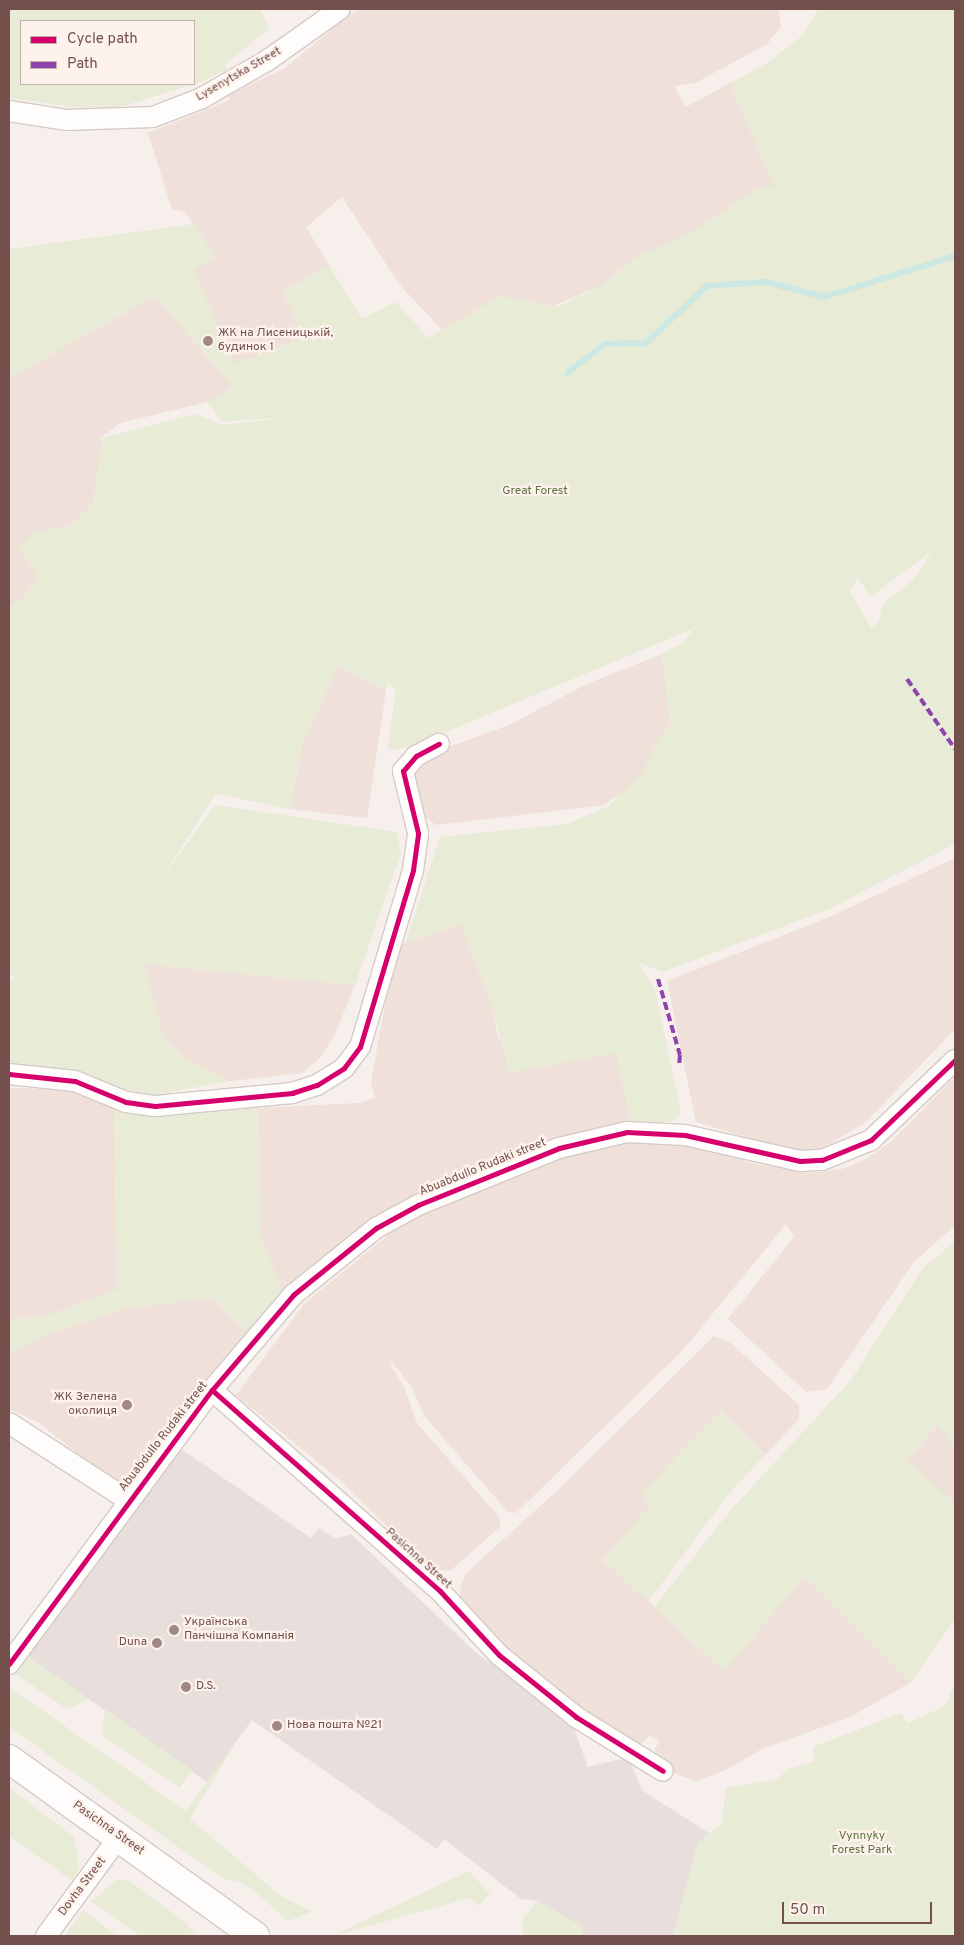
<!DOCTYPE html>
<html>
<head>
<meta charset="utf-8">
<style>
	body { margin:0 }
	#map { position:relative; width:964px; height:1945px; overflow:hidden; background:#f6efeb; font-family:Overpass,sans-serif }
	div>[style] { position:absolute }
	.residential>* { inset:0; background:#efe0d9 }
	.industrial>* { inset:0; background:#e8dfdc }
	.green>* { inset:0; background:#e8ebd6 }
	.stream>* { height:6px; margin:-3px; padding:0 3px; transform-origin:3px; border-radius:3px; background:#cde7e3 }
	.roads { filter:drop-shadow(1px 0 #d4cbc8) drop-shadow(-1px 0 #d4cbc8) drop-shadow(0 1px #d4cbc8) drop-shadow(0 -1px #d4cbc8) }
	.street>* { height:20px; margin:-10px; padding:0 10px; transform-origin:10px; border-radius:10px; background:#fefdfc }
	.secondary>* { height:28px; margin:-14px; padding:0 14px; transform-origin:14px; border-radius:14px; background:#fefdfc }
	.quiet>* { height:4px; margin-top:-2px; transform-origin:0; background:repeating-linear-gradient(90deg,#8e44ad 0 8px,transparent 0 12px) }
	.cycleway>* { height:5px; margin:-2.5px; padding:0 2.5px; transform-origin:2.5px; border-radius:2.5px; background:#d6006c }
	.dots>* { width:14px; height:14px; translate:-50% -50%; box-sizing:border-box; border:2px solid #fef3ec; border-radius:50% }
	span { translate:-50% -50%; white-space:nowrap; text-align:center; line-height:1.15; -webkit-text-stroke:4.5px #fef3ec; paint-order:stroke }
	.street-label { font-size:12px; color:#73504c }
	.poi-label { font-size:12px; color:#73504c }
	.left { translate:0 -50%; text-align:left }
	.right { translate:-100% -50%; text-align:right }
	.park-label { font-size:12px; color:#5d7341 }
	.frame { position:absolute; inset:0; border:10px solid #73504c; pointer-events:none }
	.legend { position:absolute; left:20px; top:20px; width:175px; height:65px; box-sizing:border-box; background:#fef3ec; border:1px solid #c6b2ac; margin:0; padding:6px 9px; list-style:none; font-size:15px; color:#73504c }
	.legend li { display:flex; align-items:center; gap:10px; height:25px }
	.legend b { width:25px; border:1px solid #c6b2ac }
	.scale { position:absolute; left:782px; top:1902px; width:150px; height:22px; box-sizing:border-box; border:2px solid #73504c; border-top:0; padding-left:6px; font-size:15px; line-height:18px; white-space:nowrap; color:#73504c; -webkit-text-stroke:4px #fef3ec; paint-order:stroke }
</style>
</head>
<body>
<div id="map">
	<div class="residential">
		<i style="clip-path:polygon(366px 9px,778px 9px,781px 26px,767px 44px,695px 83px,674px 86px,686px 107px,730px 83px,784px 209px,457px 346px,400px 285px,342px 197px,306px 227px,329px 265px,283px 292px,304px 338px,234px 364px,181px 243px,192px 221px,185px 212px,172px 209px,148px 133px,230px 100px,228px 95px,285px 68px,353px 12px)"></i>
		<i style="clip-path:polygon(155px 296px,233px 387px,207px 402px,120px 423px,100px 438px,159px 502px,9px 608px,9px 378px)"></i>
		<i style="clip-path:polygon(662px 654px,679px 782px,614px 797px,605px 805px,436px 825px,421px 813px,413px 772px,435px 752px,509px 725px,589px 683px)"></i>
		<i style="clip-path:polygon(338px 666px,386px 690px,367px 818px,290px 809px,302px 745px)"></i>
		<i style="clip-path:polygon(955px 858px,955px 1029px,865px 1123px,819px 1150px,796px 1152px,696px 1122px,667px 981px,834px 915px)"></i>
		<i style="clip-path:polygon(461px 924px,493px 1009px,498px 1039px,617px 1053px,631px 1123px,530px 1146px,386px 1210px,350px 1234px,285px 1300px,259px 1231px,258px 1108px,360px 1103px,375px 1098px,371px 1082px,395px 950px,406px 942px)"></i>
		<i style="clip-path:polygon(143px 964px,355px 985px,334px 1036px,319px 1059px,302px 1073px,231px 1081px,187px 1060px,163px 1037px)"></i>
		<i style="clip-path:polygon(955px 1077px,955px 1225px,914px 1262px,827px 1389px,806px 1392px,728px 1319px,794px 1237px,786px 1224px,683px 1350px,516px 1513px,508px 1512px,425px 1417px,412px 1388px,393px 1363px,390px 1365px,403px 1384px,417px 1423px,500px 1518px,500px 1527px,450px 1571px,431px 1569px,343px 1483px,236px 1395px,305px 1303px,403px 1223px,447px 1203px,556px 1157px,612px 1143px,652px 1141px,702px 1147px,751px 1163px,809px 1173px,842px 1169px,868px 1158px,892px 1141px)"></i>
		<i style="clip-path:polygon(9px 1088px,79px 1089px,114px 1108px,117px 1290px,41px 1318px,9px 1319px)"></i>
		<i style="clip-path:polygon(212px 1298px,252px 1337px,126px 1492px,38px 1422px,9px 1409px,9px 1354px,45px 1335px,127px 1308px)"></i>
		<i style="clip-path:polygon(714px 1336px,732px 1344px,799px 1405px,799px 1419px,765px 1455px,721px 1411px,641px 1494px,652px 1504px,603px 1560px,724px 1670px,805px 1576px,911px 1682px,852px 1716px,760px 1750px,726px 1770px,696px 1781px,676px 1774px,656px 1758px,655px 1748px,660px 1742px,650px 1735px,640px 1745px,569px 1704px,474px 1618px,460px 1598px,461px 1585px,466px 1573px,559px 1489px)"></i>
		<i style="clip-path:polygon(937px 1425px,955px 1446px,955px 1504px,907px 1460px)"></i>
	</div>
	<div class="industrial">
		<i style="clip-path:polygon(181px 1449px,311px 1538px,319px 1528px,336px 1539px,351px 1534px,475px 1652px,571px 1720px,588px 1767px,628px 1757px,643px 1791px,709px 1833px,698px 1843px,673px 1936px,582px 1936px,583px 1927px,537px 1901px,521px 1899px,444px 1839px,437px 1849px,252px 1720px,207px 1782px,26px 1655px)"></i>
	</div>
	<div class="green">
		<i style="clip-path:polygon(evenodd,9px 9px,260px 9px,269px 29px,225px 64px,227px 70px,200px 82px,114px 109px,73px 107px,9px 98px,9px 9px,21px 21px,194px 21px,194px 84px,21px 84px,21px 21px)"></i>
		<i style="clip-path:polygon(evenodd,818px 9px,955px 9px,955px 152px,863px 185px,955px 153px,955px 844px,829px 909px,663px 972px,639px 963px,656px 993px,681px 1113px,671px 1122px,631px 1123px,616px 1053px,509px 1073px,493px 1009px,461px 924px,406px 942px,440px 837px,567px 824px,607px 807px,642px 774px,660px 735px,671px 725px,662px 654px,682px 643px,695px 628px,410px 747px,388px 750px,396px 688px,387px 684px,386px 690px,338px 666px,302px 745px,290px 809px,216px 794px,156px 886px,215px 805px,397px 832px,401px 853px,355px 985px,145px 964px,163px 1037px,187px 1060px,231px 1081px,154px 1095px,122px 1089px,79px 1071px,9px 1063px,9px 984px,13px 977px,9px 971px,9px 606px,22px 599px,39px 577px,18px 548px,36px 531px,70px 526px,93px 504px,102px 438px,195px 414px,223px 425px,273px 419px,350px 380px,273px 418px,223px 422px,207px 402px,233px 387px,155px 296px,9px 378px,9px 249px,195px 224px,214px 257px,194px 270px,234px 364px,304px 338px,283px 292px,329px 265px,362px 319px,396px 302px,428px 338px,500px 296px,558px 307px,602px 285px,639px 255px,683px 237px,760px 187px,774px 187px,730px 83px,766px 64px,803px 35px,818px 9px,932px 551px,913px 580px,883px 604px,879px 622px,871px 628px,850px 591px,858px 577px,870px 597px,932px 551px)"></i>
		<i style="clip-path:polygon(114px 1108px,131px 1115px,165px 1116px,258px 1108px,259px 1231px,285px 1300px,252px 1337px,212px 1298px,127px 1308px,45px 1335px,9px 1354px,9px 1319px,41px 1318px,117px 1290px)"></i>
		<i style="clip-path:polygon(955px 1241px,955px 1446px,937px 1425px,907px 1460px,955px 1504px,955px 1619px,911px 1682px,805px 1576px,724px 1671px,654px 1607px,730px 1511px,851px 1380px,922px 1269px)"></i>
		<i style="clip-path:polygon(721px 1411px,765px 1455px,728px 1495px,648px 1602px,603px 1560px,651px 1504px,641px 1494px)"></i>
		<i style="clip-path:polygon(26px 1655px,89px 1699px,67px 1709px,14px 1673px)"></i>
		<i style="clip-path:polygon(955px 1683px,955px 1936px,673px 1936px,698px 1843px,722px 1823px,726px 1788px,776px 1780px,789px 1769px,814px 1762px,813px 1747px,901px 1713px,908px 1723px,945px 1706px)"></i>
		<i style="clip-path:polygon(9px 1687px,186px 1811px,241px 1734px,190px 1819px,281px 1896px,313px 1912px,288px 1921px,260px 1896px,242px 1883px,222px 1878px,9px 1727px)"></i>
		<i style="clip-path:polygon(105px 1709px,192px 1770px,180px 1788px,102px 1735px)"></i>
		<i style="clip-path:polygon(9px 1788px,74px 1837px,79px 1866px,73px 1881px,9px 1836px)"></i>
		<i style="clip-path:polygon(469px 1871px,490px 1894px,479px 1906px,469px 1898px,332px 1936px)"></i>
		<i style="clip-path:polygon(117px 1880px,128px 1880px,185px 1922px,196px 1936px,140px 1936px,91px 1901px)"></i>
		<i style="clip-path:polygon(537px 1901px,583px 1927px,582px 1936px,523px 1935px,522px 1920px)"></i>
		<i style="clip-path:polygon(83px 1910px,117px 1936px,65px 1936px)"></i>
	</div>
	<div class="stream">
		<i style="left:567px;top:373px;width:48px;rotate:-37.3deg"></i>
		<i style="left:605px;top:344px;width:41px;rotate:-1.4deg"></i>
		<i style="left:646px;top:343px;width:83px;rotate:-43.1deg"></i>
		<i style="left:707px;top:286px;width:59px;rotate:-3.9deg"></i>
		<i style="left:766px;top:282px;width:60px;rotate:14.5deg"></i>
		<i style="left:824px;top:297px;width:137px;rotate:-17.4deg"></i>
	</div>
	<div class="roads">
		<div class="street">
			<i style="left:9px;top:111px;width:59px;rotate:8.8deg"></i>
			<i style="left:67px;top:120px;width:86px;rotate:-2deg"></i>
			<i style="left:153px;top:117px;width:53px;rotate:-21.2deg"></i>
			<i style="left:202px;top:98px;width:76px;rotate:-29.9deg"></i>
			<i style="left:268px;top:60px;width:88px;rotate:-35.3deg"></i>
			<i style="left:9px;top:1074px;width:66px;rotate:6.1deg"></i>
			<i style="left:75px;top:1081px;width:55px;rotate:22.4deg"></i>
			<i style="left:126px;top:1102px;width:29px;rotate:8deg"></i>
			<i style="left:155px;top:1106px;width:138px;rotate:-5.4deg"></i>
			<i style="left:292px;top:1093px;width:26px;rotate:-18deg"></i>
			<i style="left:317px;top:1085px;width:32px;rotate:-32deg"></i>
			<i style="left:344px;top:1068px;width:26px;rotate:-53deg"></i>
			<i style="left:360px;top:1047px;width:185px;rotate:-73.3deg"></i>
			<i style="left:413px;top:870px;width:37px;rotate:-82deg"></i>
			<i style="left:418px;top:833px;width:64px;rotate:-103.6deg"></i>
			<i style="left:403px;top:771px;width:20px;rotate:-49deg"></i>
			<i style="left:416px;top:756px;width:26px;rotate:-28deg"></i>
			<i style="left:212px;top:1390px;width:304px;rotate:41.4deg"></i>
			<i style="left:440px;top:1591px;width:87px;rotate:47.3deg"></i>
			<i style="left:499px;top:1655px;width:99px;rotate:38.8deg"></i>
			<i style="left:576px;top:1717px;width:102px;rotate:31.8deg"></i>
			<i style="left:9px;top:1423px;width:142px;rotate:32.9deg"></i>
			<i style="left:9px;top:1664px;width:341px;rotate:-53.5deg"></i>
			<i style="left:212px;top:1390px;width:125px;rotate:-49.5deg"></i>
			<i style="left:293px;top:1295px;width:107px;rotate:-38.9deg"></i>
			<i style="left:376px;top:1228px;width:48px;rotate:-28.7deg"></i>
			<i style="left:418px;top:1205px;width:152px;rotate:-22deg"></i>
			<i style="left:559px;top:1148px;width:70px;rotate:-13.2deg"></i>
			<i style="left:627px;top:1132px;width:58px;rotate:3deg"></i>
			<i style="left:685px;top:1135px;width:118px;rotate:12.7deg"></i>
			<i style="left:800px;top:1161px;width:22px;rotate:-3deg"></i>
			<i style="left:822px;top:1160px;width:53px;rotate:-22.2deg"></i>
			<i style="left:871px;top:1140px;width:116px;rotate:-43.6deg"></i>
			<i style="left:46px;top:1936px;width:123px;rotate:-53.6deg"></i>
		</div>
		<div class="secondary">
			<i style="left:9px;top:1759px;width:303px;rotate:35.7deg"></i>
		</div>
	</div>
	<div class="quiet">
		<i style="left:907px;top:679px;width:85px;rotate:55.6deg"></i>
		<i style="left:658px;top:979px;width:79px;rotate:73.9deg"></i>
		<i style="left:680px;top:1055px;width:12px;rotate:95deg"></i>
	</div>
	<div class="cycleway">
		<i style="left:9px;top:1074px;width:66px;rotate:6.1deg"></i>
		<i style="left:75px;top:1081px;width:55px;rotate:22.4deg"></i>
		<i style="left:126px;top:1102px;width:29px;rotate:8deg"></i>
		<i style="left:155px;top:1106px;width:138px;rotate:-5.4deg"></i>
		<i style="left:292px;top:1093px;width:26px;rotate:-18deg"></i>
		<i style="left:317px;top:1085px;width:32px;rotate:-32deg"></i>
		<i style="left:344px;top:1068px;width:26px;rotate:-53deg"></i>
		<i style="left:360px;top:1047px;width:185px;rotate:-73.3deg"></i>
		<i style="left:413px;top:870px;width:37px;rotate:-82deg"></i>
		<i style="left:418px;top:833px;width:64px;rotate:-103.6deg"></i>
		<i style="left:403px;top:771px;width:20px;rotate:-49deg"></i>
		<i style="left:416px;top:756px;width:26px;rotate:-28deg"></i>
		<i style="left:212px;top:1390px;width:304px;rotate:41.4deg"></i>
		<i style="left:440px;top:1591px;width:87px;rotate:47.3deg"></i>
		<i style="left:499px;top:1655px;width:99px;rotate:38.8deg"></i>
		<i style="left:576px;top:1717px;width:102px;rotate:31.8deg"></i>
		<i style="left:9px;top:1664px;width:341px;rotate:-53.5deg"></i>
		<i style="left:212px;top:1390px;width:125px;rotate:-49.5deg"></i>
		<i style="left:293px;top:1295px;width:107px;rotate:-38.9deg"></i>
		<i style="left:376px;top:1228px;width:48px;rotate:-28.7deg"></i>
		<i style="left:418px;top:1205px;width:152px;rotate:-22deg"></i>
		<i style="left:559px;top:1148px;width:70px;rotate:-13.2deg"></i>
		<i style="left:627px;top:1132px;width:58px;rotate:3deg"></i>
		<i style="left:685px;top:1135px;width:118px;rotate:12.7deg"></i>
		<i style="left:800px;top:1161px;width:22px;rotate:-3deg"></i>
		<i style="left:822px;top:1160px;width:53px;rotate:-22.2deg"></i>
		<i style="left:871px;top:1140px;width:116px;rotate:-43.6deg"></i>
	</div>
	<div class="dots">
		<i style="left:208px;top:341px;background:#a18884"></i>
		<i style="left:127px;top:1405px;background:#a18884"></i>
		<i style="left:174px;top:1630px;background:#a18884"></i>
		<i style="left:157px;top:1643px;background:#a18884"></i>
		<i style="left:186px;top:1687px;background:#a18884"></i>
		<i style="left:277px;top:1726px;background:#a18884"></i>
	</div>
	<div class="street-label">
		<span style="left:239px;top:75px;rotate:-30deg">Lysenytska Street</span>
		<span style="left:483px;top:1168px;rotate:-22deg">Abuabdullo Rudaki street</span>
		<span style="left:164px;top:1437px;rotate:-52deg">Abuabdullo Rudaki street</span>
		<span style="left:418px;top:1559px;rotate:42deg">Pasichna Street</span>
		<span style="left:108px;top:1829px;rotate:35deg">Pasichna Street</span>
		<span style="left:83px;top:1887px;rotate:-53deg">Dovha Street</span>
	</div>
	<div class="poi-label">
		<span class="left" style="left:218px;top:341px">ЖК на Лисеницькій,<br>будинок 1</span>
		<span class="right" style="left:117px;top:1405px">ЖК Зелена<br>околиця</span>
		<span class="left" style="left:184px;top:1630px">Українська<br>Панчішна Компанія</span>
		<span class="right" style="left:147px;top:1643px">Duna</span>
		<span class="left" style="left:196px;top:1687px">D.S.</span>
		<span class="left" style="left:287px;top:1726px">Нова пошта №21</span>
	</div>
	<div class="park-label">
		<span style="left:535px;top:492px">Great Forest</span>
		<span style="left:862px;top:1844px">Vynnyky<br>Forest Park</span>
	</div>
	<div class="frame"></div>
	<ul class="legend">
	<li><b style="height:6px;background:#d6006c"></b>Cycle path</li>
	<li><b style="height:6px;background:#8e44ad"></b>Path</li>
	</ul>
	<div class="scale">50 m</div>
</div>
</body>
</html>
